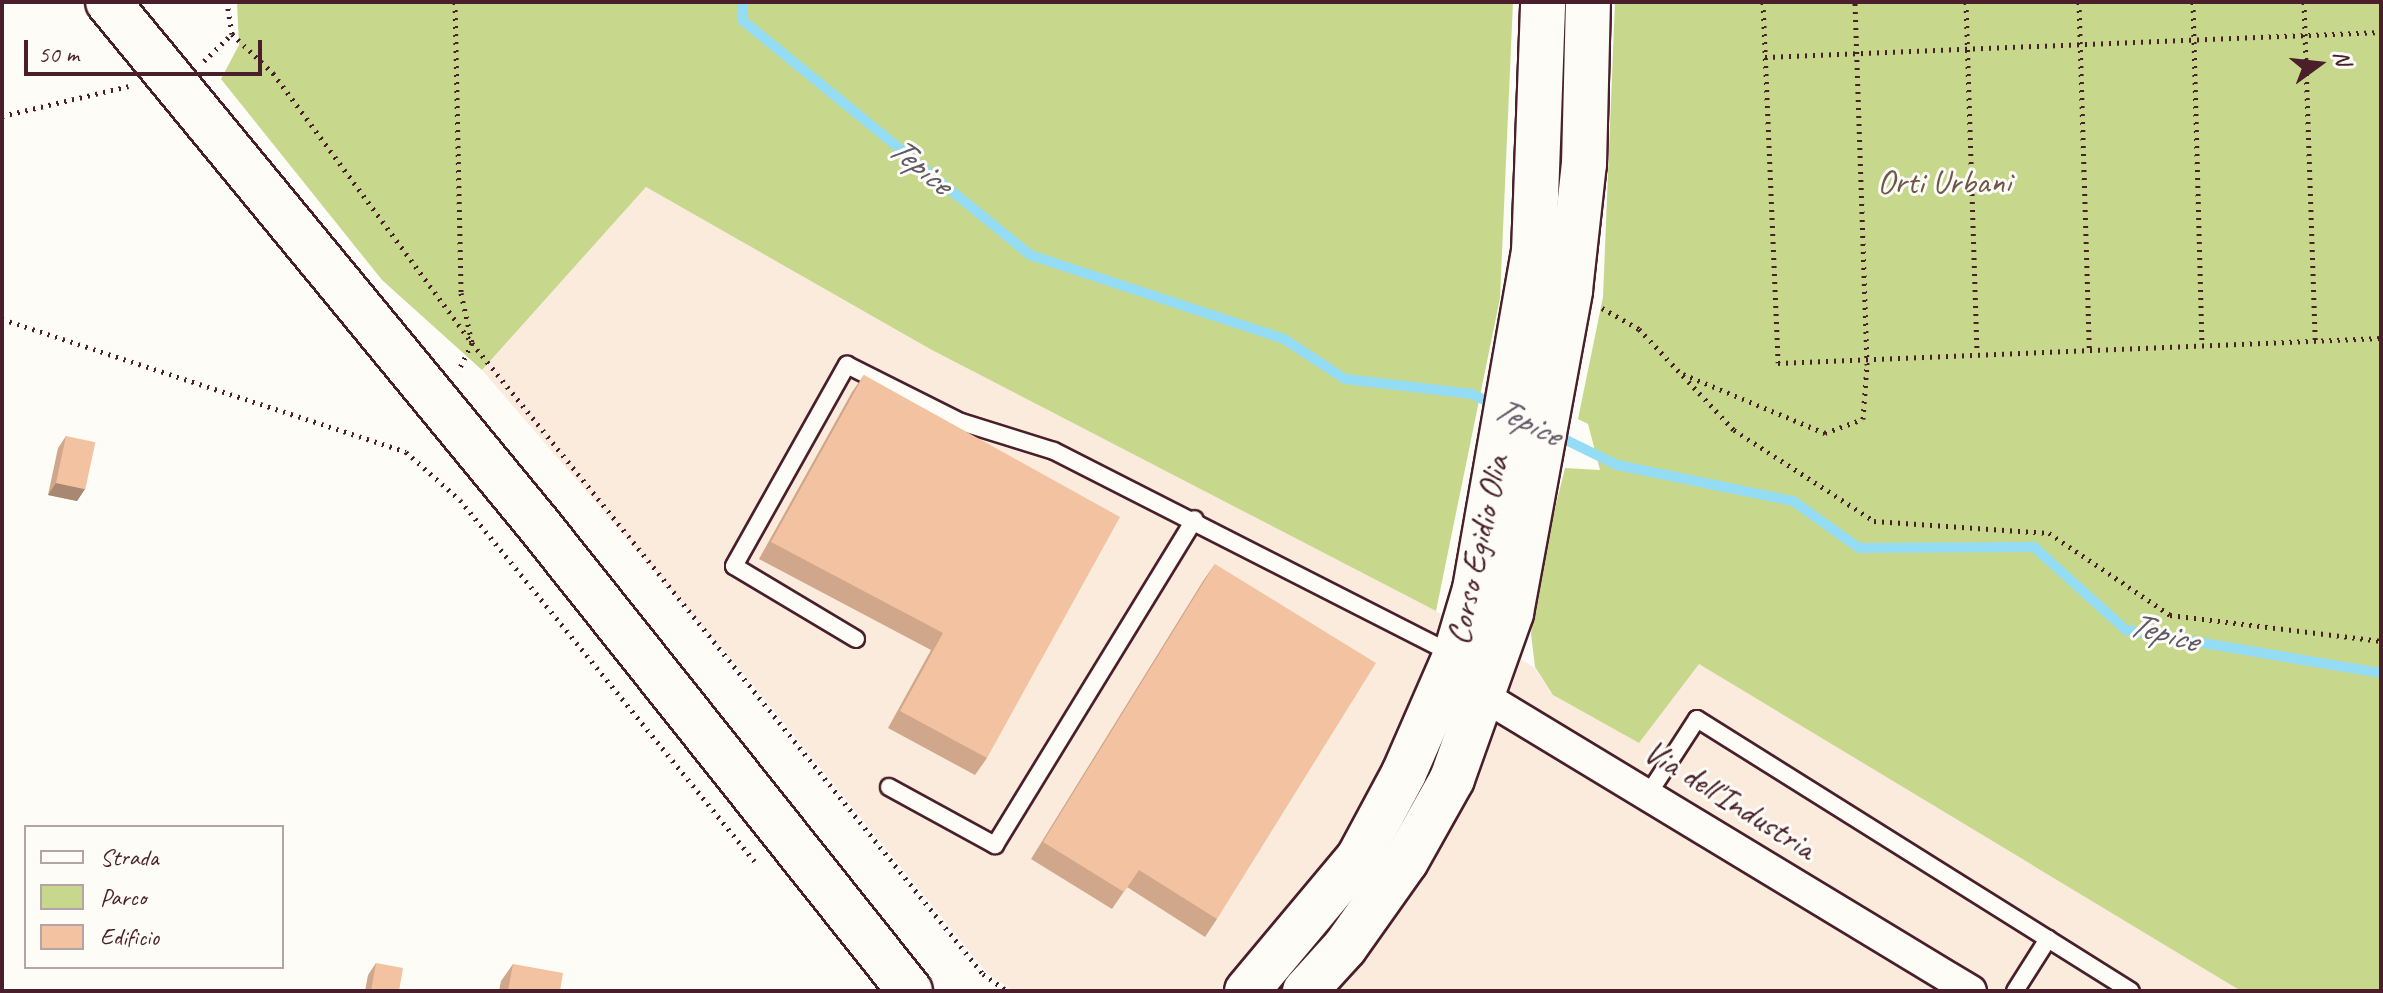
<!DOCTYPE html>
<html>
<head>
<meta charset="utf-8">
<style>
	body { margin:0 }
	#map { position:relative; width:2383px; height:993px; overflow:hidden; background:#fdfcf7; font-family:Caveat,sans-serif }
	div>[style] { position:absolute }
	.built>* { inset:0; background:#faebdd }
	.green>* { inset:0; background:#c7d88c }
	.stream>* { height:10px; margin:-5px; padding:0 5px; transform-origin:5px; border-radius:5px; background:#93dcf4 }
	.path>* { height:5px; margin-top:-2.5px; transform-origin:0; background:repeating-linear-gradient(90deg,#4a1f2b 0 2px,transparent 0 8px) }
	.roads { filter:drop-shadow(2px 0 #4a1f2b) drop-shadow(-2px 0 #4a1f2b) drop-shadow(0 2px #4a1f2b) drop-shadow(0 -2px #4a1f2b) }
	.lane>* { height:16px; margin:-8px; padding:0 8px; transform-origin:8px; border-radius:8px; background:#fdfcf7 }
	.street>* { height:30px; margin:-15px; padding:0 15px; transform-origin:15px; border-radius:15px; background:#fdfcf7 }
	.secondary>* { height:44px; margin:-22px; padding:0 22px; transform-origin:22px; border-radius:22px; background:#fdfcf7 }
	.wall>* { inset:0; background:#d0a78a }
	.shaded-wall>* { inset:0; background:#a98871 }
	.building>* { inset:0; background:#f2c2a1; transform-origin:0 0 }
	span { translate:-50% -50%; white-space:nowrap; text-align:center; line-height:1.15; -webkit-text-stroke:6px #fdfcf7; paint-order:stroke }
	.park-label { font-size:34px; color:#705648 }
	.street-label { font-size:34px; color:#4a1f2b }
	.water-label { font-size:36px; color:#605867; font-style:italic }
	.frame { position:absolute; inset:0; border:4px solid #4a1f2b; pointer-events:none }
	.legend { position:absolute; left:24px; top:825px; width:260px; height:144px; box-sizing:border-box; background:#fdfcf7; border:2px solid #b5a4a5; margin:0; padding:10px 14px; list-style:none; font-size:24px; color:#4a1f2b }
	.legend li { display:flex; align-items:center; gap:16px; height:40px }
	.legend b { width:40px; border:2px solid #b5a4a5 }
	.north { position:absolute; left:2279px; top:24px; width:80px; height:80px; -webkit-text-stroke:6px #fdfcf7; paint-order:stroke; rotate:75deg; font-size:22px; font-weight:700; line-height:32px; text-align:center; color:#4a1f2b }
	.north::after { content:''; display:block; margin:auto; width:28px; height:36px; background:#4a1f2b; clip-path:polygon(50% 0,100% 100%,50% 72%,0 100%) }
	.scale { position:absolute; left:24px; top:40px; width:238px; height:36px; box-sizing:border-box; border:4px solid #4a1f2b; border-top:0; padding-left:10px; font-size:24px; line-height:28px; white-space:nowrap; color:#4a1f2b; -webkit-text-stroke:6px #fdfcf7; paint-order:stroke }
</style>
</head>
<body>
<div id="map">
	<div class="built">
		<i style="clip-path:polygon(646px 187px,930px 349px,1436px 611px,1534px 667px,1553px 695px,1639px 743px,1698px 663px,2241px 991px,1013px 991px,987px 973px,753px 685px,482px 370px)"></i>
	</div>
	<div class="green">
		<i style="clip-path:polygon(237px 2px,1513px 2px,1500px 298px,1436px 611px,930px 349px,646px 187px,482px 370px,382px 280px,221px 79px,239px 45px)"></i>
		<i style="clip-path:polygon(1615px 2px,2381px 2px,2381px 991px,2241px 991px,1699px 664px,1639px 743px,1553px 695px,1535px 667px,1531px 634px,1538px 577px,1565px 468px,1600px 470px,1588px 424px,1578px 419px,1603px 297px)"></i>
	</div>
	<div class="stream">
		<i style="left:743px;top:2px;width:18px;rotate:93deg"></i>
		<i style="left:742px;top:20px;width:372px;rotate:39.2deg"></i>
		<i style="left:1030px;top:255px;width:268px;rotate:18.3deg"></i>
		<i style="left:1284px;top:339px;width:73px;rotate:33.3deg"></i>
		<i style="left:1345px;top:379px;width:128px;rotate:6.7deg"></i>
		<i style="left:1472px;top:394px;width:25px;rotate:26deg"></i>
		<i style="left:1556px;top:435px;width:68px;rotate:26.2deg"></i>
		<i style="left:1617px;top:465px;width:180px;rotate:11.6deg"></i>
		<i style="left:1793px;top:501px;width:81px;rotate:35.5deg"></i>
		<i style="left:1859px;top:548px;width:175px;rotate:-0.3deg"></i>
		<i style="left:2034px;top:547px;width:124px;rotate:42.1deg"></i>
		<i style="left:2126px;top:630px;width:259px;rotate:9.6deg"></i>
	</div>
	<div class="path">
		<i style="left:455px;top:2px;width:291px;rotate:88.8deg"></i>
		<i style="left:461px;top:293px;width:51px;rotate:77.6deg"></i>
		<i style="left:472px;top:343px;width:32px;rotate:116deg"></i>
		<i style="left:1763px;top:2px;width:361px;rotate:87.6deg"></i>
		<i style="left:1778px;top:363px;width:604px;rotate:-2.37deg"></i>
		<i style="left:1966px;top:2px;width:350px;rotate:88.2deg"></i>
		<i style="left:2079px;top:2px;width:346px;rotate:88.3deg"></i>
		<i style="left:2193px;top:2px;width:342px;rotate:88.5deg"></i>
		<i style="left:2304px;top:2px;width:338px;rotate:88.1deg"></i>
		<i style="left:232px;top:34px;width:57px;rotate:43.6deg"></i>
		<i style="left:273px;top:73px;width:335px;rotate:53.6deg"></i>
		<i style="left:472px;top:343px;width:812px;rotate:51deg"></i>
		<i style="left:983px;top:974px;width:29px;rotate:35deg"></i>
		<i style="left:1765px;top:57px;width:617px;rotate:-2.32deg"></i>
		<i style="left:204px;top:61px;width:39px;rotate:-44deg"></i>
		<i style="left:232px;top:34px;width:32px;rotate:-99deg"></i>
		<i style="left:2px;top:116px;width:130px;rotate:-13.3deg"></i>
		<i style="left:1602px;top:308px;width:43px;rotate:29.6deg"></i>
		<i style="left:1639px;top:329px;width:139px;rotate:46.8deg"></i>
		<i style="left:1734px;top:430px;width:167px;rotate:33deg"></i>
		<i style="left:1874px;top:521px;width:175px;rotate:3.9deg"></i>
		<i style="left:2049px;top:533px;width:146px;rotate:34.1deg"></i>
		<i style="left:2170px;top:615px;width:213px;rotate:7deg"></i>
		<i style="left:2px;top:319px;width:425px;rotate:18.2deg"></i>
		<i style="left:406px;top:452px;width:72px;rotate:41.6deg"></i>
		<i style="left:460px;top:500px;width:466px;rotate:50.8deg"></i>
		<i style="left:1683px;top:374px;width:154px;rotate:22.6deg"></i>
		<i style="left:1825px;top:433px;width:40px;rotate:-20.2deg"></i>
		<i style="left:1863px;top:419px;width:54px;rotate:-85.8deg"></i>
		<i style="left:1867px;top:365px;width:363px;rotate:-91.9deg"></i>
	</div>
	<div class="roads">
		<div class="lane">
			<i style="left:856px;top:639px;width:142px;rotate:-149.1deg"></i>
			<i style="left:734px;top:566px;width:231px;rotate:-60.7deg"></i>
			<i style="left:847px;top:365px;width:127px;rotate:26.6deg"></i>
			<i style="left:961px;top:422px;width:97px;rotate:17.3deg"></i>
			<i style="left:1054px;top:451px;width:449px;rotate:27deg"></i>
			<i style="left:889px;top:787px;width:121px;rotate:28.7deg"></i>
			<i style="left:995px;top:845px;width:382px;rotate:-58.5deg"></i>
			<i style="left:1649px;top:793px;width:88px;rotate:-57deg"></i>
			<i style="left:1697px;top:719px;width:512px;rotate:32.08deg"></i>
			<i style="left:2015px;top:991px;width:62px;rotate:-57.6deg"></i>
		</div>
		<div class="street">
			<i style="left:1467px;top:686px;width:589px;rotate:31.18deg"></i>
		</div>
		<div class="secondary">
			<i style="left:108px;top:2px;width:676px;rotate:50.52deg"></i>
			<i style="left:538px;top:524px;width:597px;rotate:51.46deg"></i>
			<i style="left:1247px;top:991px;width:175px;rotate:-50.1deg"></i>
			<i style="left:1359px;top:857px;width:95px;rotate:-61.8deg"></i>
			<i style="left:1404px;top:773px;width:128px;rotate:-66.4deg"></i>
			<i style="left:1455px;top:656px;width:70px;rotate:-73.4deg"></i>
			<i style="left:1475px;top:589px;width:342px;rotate:-80.1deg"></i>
			<i style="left:1534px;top:252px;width:250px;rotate:-87.9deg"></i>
			<i style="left:1305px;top:991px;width:59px;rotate:-47.7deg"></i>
			<i style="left:1345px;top:947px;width:105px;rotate:-54.7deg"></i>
			<i style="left:1406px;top:861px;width:94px;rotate:-60.7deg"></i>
			<i style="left:1452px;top:779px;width:176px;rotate:-70.4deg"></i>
			<i style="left:1511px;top:613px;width:328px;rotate:-79.6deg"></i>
			<i style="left:1570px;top:290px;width:127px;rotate:-83.7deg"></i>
			<i style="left:1584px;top:164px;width:162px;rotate:-88.6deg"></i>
		</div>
	</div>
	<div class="wall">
		<i style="clip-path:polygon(864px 375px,987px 758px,975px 775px,888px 728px,931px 650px,759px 559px,852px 392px)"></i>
		<i style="clip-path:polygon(66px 436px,85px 489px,77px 501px,48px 495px,58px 448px)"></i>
		<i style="clip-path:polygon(1215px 564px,1217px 919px,1205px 937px,1127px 887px,1112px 909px,1031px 859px,1203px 581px)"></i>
		<i style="clip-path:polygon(376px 963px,399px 991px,365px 991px,368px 975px)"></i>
		<i style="clip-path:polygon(513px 964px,560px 991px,499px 991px,501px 981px)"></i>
	</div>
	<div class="shaded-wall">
		<i style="clip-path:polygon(56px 483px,85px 489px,77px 501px,48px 495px)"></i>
	</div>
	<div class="building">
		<i style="clip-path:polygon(864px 375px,1120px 517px,987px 758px,900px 711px,943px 633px,771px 542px)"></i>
		<i style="left:66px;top:436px;width:30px;height:48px;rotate:12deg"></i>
		<i style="clip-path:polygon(1215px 564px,1376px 663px,1217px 919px,1139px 870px,1124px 892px,1043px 842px)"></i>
		<i style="clip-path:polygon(376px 963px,403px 968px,399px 991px,371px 991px)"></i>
		<i style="clip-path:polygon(513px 964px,563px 973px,560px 991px,508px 991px)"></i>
	</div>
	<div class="park-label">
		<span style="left:1944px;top:182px">Orti Urbani</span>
	</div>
	<div class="street-label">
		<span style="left:1477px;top:550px;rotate:-78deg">Corso Egidio Olia</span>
		<span style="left:1730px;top:799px;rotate:32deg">Via dell'Industria</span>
	</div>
	<div class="water-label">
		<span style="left:920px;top:165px;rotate:39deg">Tepice</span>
		<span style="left:1527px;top:421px;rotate:26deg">Tepice</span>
		<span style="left:2163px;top:632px;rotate:15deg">Tepice</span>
	</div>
	<div class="frame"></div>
	<ul class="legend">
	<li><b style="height:10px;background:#fdfcf7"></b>Strada</li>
	<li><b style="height:22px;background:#c7d88c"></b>Parco</li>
	<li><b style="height:22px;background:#f2c2a1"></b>Edificio</li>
	</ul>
	<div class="north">N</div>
	<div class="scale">50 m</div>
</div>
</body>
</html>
